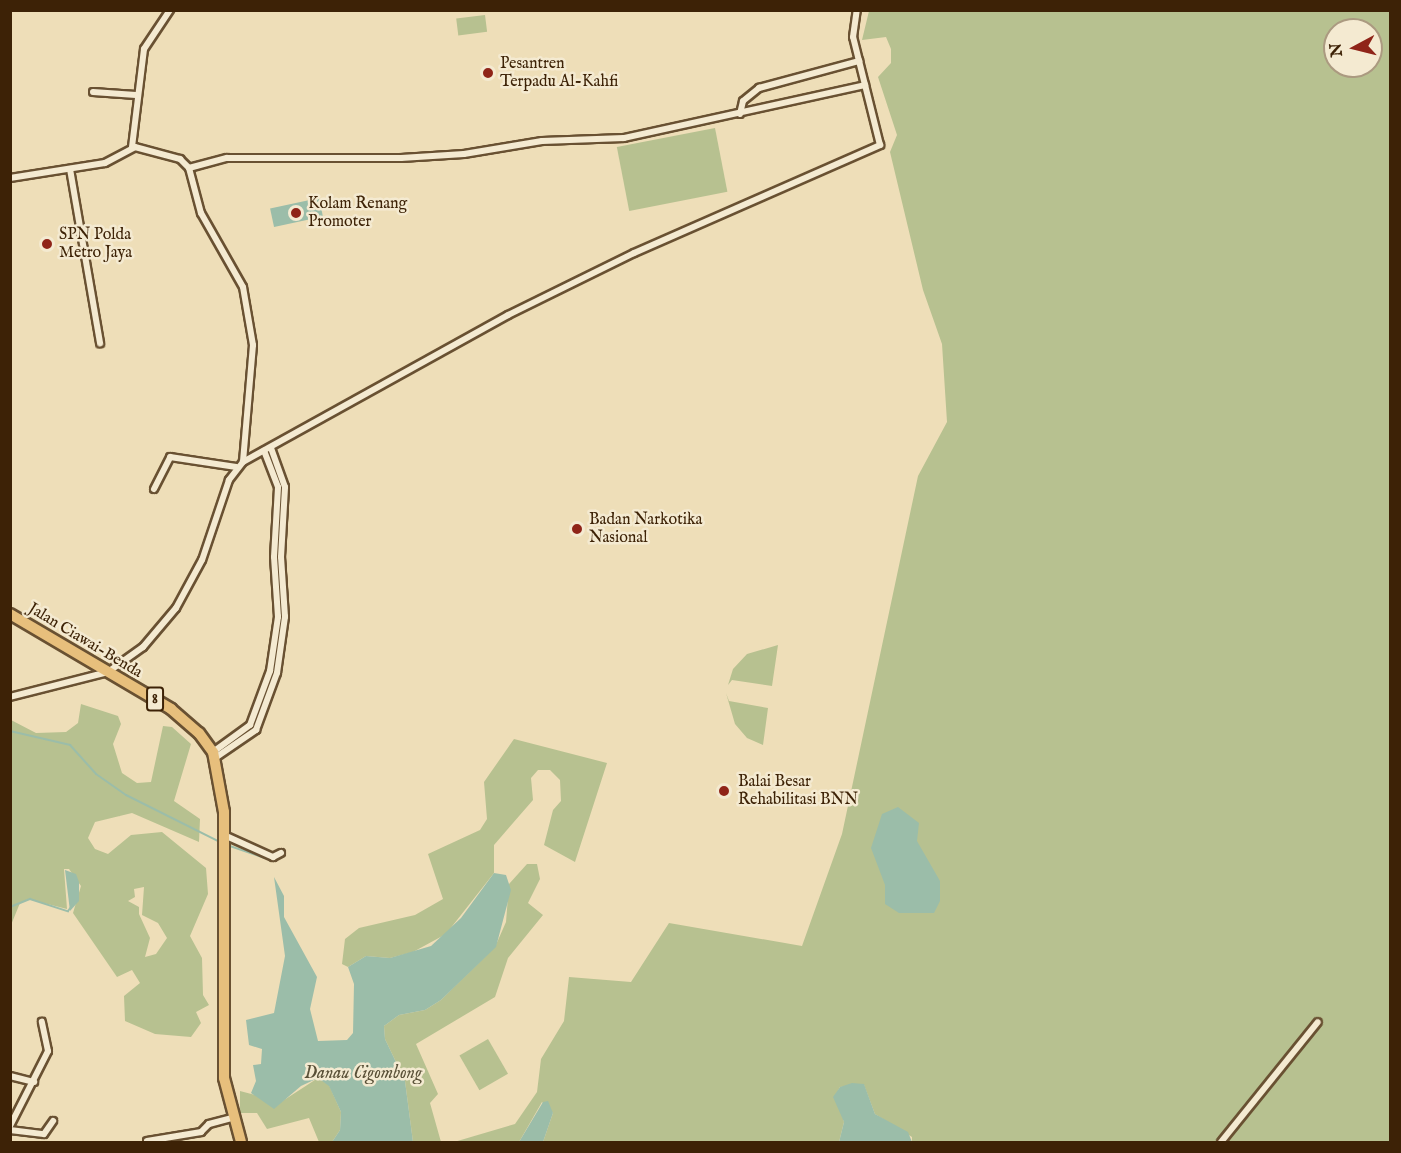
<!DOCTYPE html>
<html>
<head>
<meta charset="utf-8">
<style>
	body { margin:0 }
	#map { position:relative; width:1401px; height:1153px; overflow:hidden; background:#eedeb8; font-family:"IM FELL English",serif }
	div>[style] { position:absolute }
	.green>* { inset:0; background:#b7c190; transform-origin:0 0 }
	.water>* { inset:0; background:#9bbda9; transform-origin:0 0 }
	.stream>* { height:2px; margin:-1px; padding:0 1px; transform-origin:1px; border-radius:1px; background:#9bbda9 }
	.roads { filter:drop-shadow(2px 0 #695132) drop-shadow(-2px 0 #695132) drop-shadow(0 2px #695132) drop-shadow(0 -2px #695132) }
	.minor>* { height:6px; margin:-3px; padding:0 3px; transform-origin:3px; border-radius:3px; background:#f4ead1 }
	.trunk>* { height:10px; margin:-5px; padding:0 5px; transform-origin:5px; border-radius:5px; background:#e7bf7c }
	.dots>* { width:16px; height:16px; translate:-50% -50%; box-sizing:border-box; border:3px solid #f4ead1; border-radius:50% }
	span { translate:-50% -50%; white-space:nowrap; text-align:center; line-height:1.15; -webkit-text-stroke:5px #f4ead1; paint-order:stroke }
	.shield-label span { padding:2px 4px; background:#f4ead1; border:2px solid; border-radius:4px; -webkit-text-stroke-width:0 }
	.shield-label { font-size:15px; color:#3d2206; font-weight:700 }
	.poi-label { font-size:16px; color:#3d2206 }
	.left { translate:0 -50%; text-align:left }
	.street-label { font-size:16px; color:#3d2206 }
	.water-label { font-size:18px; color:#595037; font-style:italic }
	.frame { position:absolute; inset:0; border:12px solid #3d2206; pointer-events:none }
	.north { position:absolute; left:1323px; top:18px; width:60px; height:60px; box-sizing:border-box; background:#f4ead1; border:2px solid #ab9a80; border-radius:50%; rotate:263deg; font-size:16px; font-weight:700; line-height:24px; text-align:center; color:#3d2206 }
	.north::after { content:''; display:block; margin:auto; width:21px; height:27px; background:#8f2418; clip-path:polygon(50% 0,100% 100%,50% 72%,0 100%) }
</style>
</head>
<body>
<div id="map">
	<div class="green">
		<i style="clip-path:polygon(evenodd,869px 11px,1390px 11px,1390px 1142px,912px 1142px,912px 1137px,875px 1114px,864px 1085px,840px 1087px,836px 1094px,844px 1122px,839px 1142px,543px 1142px,553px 1113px,542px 1102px,519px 1142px,454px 1142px,515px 1124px,537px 1092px,541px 1059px,564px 1021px,569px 977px,631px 982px,669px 923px,802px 946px,842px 834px,918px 476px,947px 422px,942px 344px,923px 290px,890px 152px,897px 135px,878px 77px,891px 63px,891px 49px,886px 37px,862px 40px,869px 11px,1335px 30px,1371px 30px,1371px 66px,1335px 66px,1335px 30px)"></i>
		<i style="left:485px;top:15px;width:17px;height:29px;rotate:83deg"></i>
		<i style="left:715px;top:128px;width:65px;height:100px;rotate:79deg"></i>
		<i style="clip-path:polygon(778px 645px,772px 686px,732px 680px,728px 685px,733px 669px,747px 654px)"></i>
		<i style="clip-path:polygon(726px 693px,729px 701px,768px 708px,763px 745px,747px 738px,735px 724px)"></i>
		<i style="clip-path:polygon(evenodd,81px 704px,118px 716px,121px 724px,113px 744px,122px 773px,137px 783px,151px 782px,163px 726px,172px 727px,191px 744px,174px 801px,200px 819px,199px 842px,132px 813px,95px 822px,88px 838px,95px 849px,108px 854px,131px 835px,162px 832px,206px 868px,208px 894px,190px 936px,202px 958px,203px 995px,209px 1005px,196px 1012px,201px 1023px,191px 1037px,155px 1034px,125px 1021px,124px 996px,140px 983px,132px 970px,117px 977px,73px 913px,81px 886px,69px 869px,64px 869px,67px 909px,28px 899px,20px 903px,11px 925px,11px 720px,36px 733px,66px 732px,78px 723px,81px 704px,144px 887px,142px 915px,158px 923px,167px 938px,156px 954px,145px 957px,150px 938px,139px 914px,139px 907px,128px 901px,135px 897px,134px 889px,144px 887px)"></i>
		<i style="clip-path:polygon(514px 739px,607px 763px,575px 862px,544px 845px,553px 810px,561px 801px,560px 780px,550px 770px,538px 770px,531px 778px,533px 800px,494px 845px,494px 873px,446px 934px,413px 952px,390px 958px,366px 956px,348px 967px,342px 964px,345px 939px,359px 928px,415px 915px,443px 899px,428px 854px,480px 830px,487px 819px,484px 782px)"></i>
		<i style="clip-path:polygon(527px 864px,537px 864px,540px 879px,528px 903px,543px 915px,508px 958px,495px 997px,416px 1044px,438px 1094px,430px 1103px,441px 1142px,413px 1142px,405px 1081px,385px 1039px,384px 1026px,399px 1015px,425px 1010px,441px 1000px,495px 947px,506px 922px,509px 884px)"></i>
		<i style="left:488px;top:1039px;width:40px;height:33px;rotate:60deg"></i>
		<i style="clip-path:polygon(318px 1078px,329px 1085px,341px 1112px,340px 1130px,332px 1142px,319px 1142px,309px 1118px,267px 1129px,257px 1113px,240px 1113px,240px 1091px,281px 1102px)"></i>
	</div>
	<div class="water">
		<i style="left:319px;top:198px;width:19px;height:50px;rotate:78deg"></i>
		<i style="clip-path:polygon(898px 807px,919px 823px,917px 841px,940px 881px,940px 901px,934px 913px,899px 913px,885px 904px,885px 885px,871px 848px,882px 814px)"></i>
		<i style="clip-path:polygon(65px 870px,76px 874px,79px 882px,79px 901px,70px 911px)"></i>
		<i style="clip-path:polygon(494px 873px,506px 875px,511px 890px,496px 947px,441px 1000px,425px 1010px,399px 1015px,384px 1026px,385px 1039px,405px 1081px,413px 1142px,332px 1142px,340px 1130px,341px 1112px,329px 1086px,318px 1078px,301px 1086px,274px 1109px,251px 1093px,256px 1081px,253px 1065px,261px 1064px,262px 1049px,249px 1045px,246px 1020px,274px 1013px,285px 956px,274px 877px,284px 896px,284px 917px,317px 977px,310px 1009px,318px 1041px,347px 1040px,353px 1033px,354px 984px,348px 967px,366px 956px,390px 958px,431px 946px,461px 918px)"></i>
		<i style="clip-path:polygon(852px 1083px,864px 1084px,875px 1114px,908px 1132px,912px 1142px,839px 1142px,844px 1122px,833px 1097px,840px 1087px)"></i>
		<i style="clip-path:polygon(548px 1101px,553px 1113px,543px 1142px,519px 1142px,543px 1102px)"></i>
	</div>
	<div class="stream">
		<i style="left:10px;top:731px;width:62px;rotate:13.1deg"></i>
		<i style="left:70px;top:745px;width:39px;rotate:48deg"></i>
		<i style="left:96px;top:774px;width:37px;rotate:35deg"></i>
		<i style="left:126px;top:795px;width:107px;rotate:26.6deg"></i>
		<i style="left:227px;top:845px;width:39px;rotate:19deg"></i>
		<i style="left:10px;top:907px;width:22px;rotate:-22deg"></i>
		<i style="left:30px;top:899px;width:40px;rotate:18deg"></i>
		<i style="left:68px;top:911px;width:5px;rotate:-53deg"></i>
	</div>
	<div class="roads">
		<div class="minor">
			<i style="left:93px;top:92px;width:43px;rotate:4deg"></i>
			<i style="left:740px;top:114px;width:13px;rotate:-77deg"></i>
			<i style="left:743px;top:101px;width:21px;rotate:-39deg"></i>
			<i style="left:759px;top:88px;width:104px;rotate:-15.1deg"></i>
			<i style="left:132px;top:147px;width:99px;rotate:-83deg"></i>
			<i style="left:144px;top:49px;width:47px;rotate:-56.3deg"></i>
			<i style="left:189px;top:168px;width:39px;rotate:-15deg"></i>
			<i style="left:227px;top:158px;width:174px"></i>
			<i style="left:401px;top:158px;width:63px;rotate:-3.6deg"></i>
			<i style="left:464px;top:154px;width:79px;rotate:-9.5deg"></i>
			<i style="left:542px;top:141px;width:82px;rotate:-2.1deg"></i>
			<i style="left:624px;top:138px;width:247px;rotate:-12.4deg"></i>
			<i style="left:70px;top:169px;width:177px;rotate:80.2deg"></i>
			<i style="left:10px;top:178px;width:96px;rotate:-9deg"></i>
			<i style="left:105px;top:163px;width:34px;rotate:-28deg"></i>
			<i style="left:135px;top:147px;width:47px;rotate:14.9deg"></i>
			<i style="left:180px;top:159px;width:13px;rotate:45deg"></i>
			<i style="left:189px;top:168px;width:47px;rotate:75.1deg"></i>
			<i style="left:201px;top:213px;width:85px;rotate:60.4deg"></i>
			<i style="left:243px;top:287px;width:59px;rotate:80.2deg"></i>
			<i style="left:253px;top:345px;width:117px;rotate:94.9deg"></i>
			<i style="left:243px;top:462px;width:23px;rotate:128deg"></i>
			<i style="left:229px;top:480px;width:84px;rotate:108.6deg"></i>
			<i style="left:202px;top:560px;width:55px;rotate:118.4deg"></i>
			<i style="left:176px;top:608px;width:51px;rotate:130.2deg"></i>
			<i style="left:143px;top:647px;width:43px;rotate:144.5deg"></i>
			<i style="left:108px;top:672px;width:101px;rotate:165.7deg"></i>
			<i style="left:243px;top:462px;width:303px;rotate:-29deg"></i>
			<i style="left:508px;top:315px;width:140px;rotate:-26.2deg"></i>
			<i style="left:634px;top:253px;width:269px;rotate:-23.7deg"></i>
			<i style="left:880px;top:145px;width:111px;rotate:-104deg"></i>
			<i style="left:853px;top:37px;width:27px;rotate:-82deg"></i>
			<i style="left:154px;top:489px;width:36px;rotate:-63deg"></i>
			<i style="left:170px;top:457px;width:67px;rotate:8.6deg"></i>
			<i style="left:213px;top:752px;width:46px;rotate:-36.1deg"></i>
			<i style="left:250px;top:725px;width:58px;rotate:-69.7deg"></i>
			<i style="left:270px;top:671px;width:55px;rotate:-81.6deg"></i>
			<i style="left:278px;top:617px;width:60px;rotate:-93.8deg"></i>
			<i style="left:274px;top:557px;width:70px;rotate:-86.7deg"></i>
			<i style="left:278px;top:487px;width:39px;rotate:-111deg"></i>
			<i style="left:215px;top:758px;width:50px;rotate:-34.3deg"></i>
			<i style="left:256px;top:730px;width:61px;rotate:-69.8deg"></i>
			<i style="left:277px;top:673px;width:57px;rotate:-81.9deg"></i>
			<i style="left:285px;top:617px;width:60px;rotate:-93.8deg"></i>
			<i style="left:281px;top:557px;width:70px;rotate:-86.7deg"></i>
			<i style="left:285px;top:487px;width:41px;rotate:-109.7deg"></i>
			<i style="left:224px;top:835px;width:54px;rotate:24.2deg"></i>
			<i style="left:273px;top:857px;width:9px;rotate:-27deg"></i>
			<i style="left:10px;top:1076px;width:25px;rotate:14deg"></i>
			<i style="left:10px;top:1126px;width:84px;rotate:-63.1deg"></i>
			<i style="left:48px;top:1051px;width:30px;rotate:-102deg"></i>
			<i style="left:10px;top:1130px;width:34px;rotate:7deg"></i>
			<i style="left:44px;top:1134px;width:16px;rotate:-55deg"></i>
			<i style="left:147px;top:1141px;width:55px;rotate:-9.5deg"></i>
			<i style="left:201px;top:1132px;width:11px;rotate:-45deg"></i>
			<i style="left:209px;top:1124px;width:24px;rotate:-15deg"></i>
			<i style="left:1221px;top:1142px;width:154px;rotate:-51.1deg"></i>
		</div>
		<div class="trunk">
			<i style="left:10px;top:614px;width:187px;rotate:30.5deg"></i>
			<i style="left:171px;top:709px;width:37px;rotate:41deg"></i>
			<i style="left:199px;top:733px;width:24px;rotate:54deg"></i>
			<i style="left:213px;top:752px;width:61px;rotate:79.6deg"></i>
			<i style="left:224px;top:812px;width:266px;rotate:90deg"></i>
			<i style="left:224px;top:1078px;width:66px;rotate:75.1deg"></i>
		</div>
	</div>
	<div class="dots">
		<i style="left:488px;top:73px;background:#8f2418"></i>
		<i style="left:296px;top:213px;background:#8f2418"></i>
		<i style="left:47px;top:244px;background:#8f2418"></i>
		<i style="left:577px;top:529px;background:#8f2418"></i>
		<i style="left:724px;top:791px;background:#8f2418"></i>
	</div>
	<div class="shield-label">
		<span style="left:155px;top:699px">8</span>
	</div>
	<div class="poi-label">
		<span class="left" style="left:500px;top:73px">Pesantren<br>Terpadu Al-Kahfi</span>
		<span class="left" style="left:308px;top:213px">Kolam Renang<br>Promoter</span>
		<span class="left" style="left:59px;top:244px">SPN Polda<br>Metro Jaya</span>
		<span class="left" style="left:589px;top:529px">Badan Narkotika<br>Nasional</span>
		<span class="left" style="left:738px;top:791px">Balai Besar<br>Rehabilitasi BNN</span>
	</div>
	<div class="street-label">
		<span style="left:85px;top:641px;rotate:31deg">Jalan Ciawai-Benda</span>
	</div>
	<div class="water-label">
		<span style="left:363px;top:1074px">Danau Cigombong</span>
	</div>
	<div class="frame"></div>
	<div class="north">N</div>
</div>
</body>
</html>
